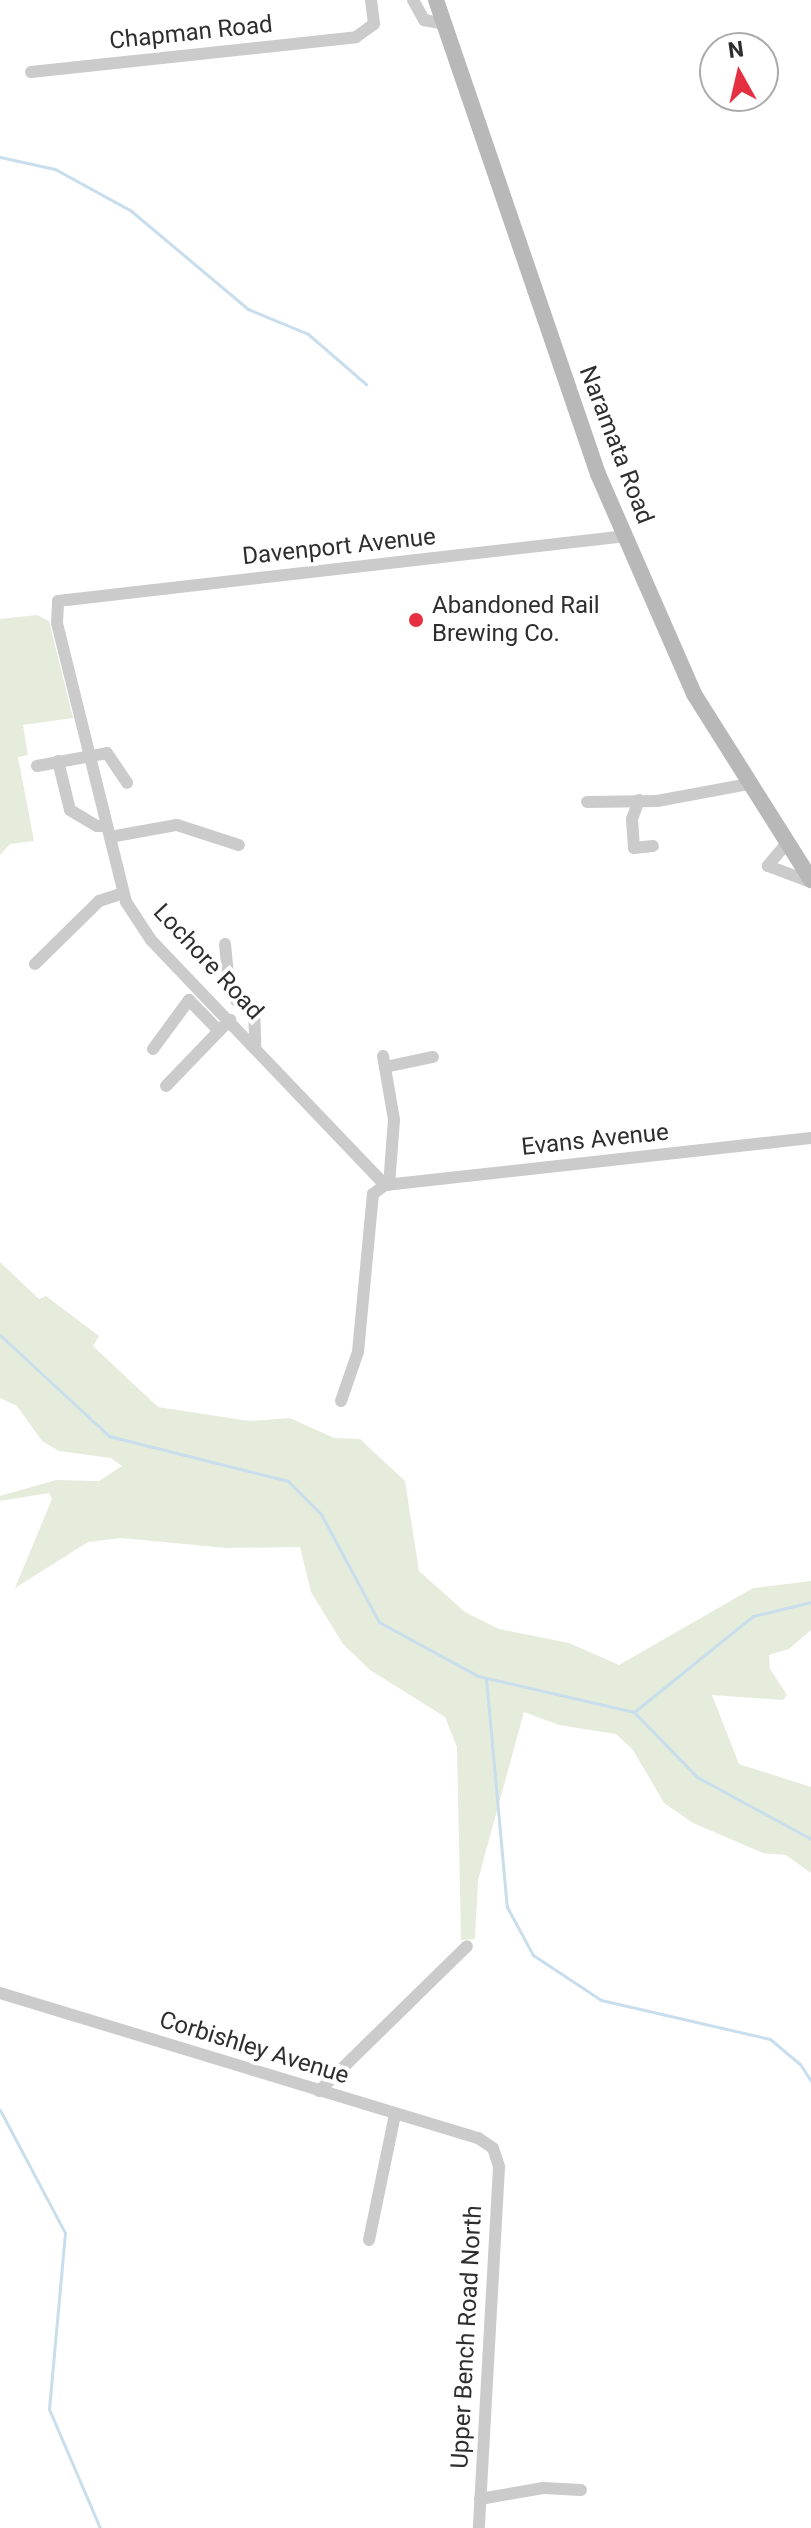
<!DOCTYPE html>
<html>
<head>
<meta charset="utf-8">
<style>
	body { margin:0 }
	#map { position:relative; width:811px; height:2528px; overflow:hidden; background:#fff; font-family:Roboto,sans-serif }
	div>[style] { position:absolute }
	.green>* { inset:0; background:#e5ecdc }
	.stream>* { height:3px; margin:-1.5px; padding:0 1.5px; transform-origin:1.5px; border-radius:1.5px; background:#c8deec }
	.street>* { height:12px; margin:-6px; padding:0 6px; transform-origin:6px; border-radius:6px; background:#cbcbcb }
	.secondary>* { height:16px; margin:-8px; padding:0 8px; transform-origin:8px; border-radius:8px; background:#b8b8b8 }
	.dots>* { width:22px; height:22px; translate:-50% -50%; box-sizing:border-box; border:4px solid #fff; border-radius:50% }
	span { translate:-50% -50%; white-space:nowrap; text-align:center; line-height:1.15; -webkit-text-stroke:8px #fff; paint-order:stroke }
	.street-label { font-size:24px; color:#2e2e2e }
	.poi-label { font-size:24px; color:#2e2e2e }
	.left { translate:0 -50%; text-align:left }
	.north { position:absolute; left:699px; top:32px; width:80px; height:80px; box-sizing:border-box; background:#fff; border:2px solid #ababab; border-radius:50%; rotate:352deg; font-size:22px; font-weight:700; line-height:32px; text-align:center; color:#2e2e2e }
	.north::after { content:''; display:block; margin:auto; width:28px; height:36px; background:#e63041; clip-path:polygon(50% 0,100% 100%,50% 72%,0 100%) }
</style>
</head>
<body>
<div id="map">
	<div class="green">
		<i style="clip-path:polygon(37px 615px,49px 621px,73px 718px,23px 725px,28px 755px,18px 757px,34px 841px,10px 844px,0 855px,0 619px)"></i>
		<i style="clip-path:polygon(0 1262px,39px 1299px,46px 1296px,99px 1336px,93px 1346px,158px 1407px,249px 1421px,290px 1418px,334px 1438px,360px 1439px,405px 1481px,419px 1571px,465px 1612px,499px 1629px,569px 1643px,619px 1665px,753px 1588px,811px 1581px,811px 1630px,789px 1649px,769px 1655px,770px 1669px,787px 1695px,783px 1700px,712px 1695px,739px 1764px,811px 1787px,811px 1873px,786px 1855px,763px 1853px,693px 1823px,664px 1803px,633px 1750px,616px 1734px,559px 1725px,524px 1712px,478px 1880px,475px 1939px,461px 1940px,457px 1747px,445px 1717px,370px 1670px,343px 1644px,311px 1592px,300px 1547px,227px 1548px,121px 1538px,88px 1542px,15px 1588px,52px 1499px,49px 1493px,0 1501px,0 1496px,56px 1480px,99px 1481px,122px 1466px,111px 1458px,59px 1451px,42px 1441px,17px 1406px,0 1398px)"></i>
	</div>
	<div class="stream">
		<i style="left:0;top:157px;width:56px;rotate:12.3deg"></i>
		<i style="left:55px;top:169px;width:85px;rotate:28.7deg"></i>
		<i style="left:130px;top:210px;width:154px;rotate:40deg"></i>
		<i style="left:248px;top:309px;width:65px;rotate:22.6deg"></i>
		<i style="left:308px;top:334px;width:77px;rotate:40.8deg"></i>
		<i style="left:0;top:1335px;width:149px;rotate:42.8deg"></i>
		<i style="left:109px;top:1436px;width:185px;rotate:14.1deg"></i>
		<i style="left:288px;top:1481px;width:47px;rotate:45deg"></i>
		<i style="left:321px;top:1514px;width:123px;rotate:61.8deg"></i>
		<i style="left:379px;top:1622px;width:113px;rotate:28.6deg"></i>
		<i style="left:478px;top:1676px;width:160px;rotate:13deg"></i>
		<i style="left:634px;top:1712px;width:91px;rotate:45.9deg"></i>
		<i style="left:697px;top:1777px;width:130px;rotate:28.5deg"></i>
		<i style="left:486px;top:1678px;width:230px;rotate:84.8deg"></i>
		<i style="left:507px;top:1907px;width:55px;rotate:61.6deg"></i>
		<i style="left:533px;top:1955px;width:82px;rotate:33.5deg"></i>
		<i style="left:601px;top:2000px;width:173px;rotate:13deg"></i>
		<i style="left:770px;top:2039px;width:39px;rotate:40deg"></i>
		<i style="left:800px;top:2064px;width:20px;rotate:57deg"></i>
		<i style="left:634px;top:1712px;width:153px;rotate:-38.9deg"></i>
		<i style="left:753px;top:1616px;width:60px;rotate:-13.6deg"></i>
		<i style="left:0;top:2110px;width:139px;rotate:62.1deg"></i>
		<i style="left:65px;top:2233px;width:177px;rotate:95.2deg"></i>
		<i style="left:49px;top:2409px;width:129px;rotate:66.8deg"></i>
	</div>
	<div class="street">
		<i style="left:413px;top:0;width:23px;rotate:61deg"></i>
		<i style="left:424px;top:20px;width:20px;rotate:11deg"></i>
		<i style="left:31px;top:72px;width:327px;rotate:-6.1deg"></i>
		<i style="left:356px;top:37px;width:22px;rotate:-36deg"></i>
		<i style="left:374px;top:24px;width:24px;rotate:-97deg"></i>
		<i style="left:58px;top:761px;width:50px;rotate:76.2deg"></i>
		<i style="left:70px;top:810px;width:31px;rotate:31deg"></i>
		<i style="left:97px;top:826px;width:10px"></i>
		<i style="left:37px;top:766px;width:71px;rotate:-10.5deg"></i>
		<i style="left:107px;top:753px;width:36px;rotate:56deg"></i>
		<i style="left:639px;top:800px;width:20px;rotate:110deg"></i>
		<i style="left:632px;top:819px;width:29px;rotate:86deg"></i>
		<i style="left:634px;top:848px;width:19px;rotate:-6deg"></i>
		<i style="left:587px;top:802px;width:70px;rotate:-0.8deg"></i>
		<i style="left:657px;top:801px;width:94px;rotate:-10.5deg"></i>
		<i style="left:110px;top:837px;width:68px;rotate:-10.2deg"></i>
		<i style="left:177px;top:825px;width:65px;rotate:17.9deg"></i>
		<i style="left:787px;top:843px;width:30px;rotate:130deg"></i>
		<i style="left:768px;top:866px;width:46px;rotate:20.4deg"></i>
		<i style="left:225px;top:944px;width:41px;rotate:84.4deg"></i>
		<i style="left:229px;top:985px;width:17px;rotate:65deg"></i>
		<i style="left:236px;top:1000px;width:19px;rotate:21deg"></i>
		<i style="left:254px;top:1007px;width:38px;rotate:88deg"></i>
		<i style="left:35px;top:964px;width:90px;rotate:-44.5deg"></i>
		<i style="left:99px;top:901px;width:25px;rotate:-18deg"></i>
		<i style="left:153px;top:1049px;width:61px;rotate:-53.7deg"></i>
		<i style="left:189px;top:1000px;width:43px;rotate:45.9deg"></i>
		<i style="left:219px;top:1031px;width:16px;rotate:-45deg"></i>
		<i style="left:383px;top:1056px;width:65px;rotate:80.2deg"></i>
		<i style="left:394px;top:1120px;width:65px;rotate:94.4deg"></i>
		<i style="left:385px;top:1067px;width:49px;rotate:-11.8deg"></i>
		<i style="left:166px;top:1086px;width:76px;rotate:-46.1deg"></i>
		<i style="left:385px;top:1185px;width:429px;rotate:-6.3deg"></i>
		<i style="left:341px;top:1401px;width:52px;rotate:-70.9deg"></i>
		<i style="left:358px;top:1352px;width:159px;rotate:-84.6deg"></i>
		<i style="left:373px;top:1194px;width:15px;rotate:-37deg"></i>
		<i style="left:385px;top:1185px;width:339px;rotate:-133.7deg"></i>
		<i style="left:151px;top:940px;width:45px;rotate:-123.3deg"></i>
		<i style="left:126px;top:902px;width:287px;rotate:-103.9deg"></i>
		<i style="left:57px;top:623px;width:22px;rotate:-87deg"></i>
		<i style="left:58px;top:601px;width:572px;rotate:-6.53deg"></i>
		<i style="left:0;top:1993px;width:500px;rotate:16.9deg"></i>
		<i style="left:478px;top:2138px;width:18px;rotate:34deg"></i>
		<i style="left:493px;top:2148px;width:20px;rotate:72deg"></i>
		<i style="left:499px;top:2167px;width:362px;rotate:93.2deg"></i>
		<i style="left:319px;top:2091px;width:207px;rotate:-44.4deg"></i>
		<i style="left:369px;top:2240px;width:129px;rotate:-78.3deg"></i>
		<i style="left:480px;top:2499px;width:64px;rotate:-9.9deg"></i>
		<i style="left:543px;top:2488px;width:38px;rotate:3deg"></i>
	</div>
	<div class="secondary">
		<i style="left:436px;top:0;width:501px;rotate:71.13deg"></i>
		<i style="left:598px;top:474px;width:240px;rotate:66.4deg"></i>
		<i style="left:694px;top:694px;width:220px;rotate:57.8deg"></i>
	</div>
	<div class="dots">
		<i style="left:416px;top:620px;background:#e63041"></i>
	</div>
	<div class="street-label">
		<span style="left:191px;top:33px;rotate:-6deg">Chapman Road</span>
		<span style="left:616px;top:445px;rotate:69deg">Naramata Road</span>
		<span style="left:339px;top:547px;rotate:-6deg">Davenport Avenue</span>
		<span style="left:208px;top:962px;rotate:47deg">Lochore Road</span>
		<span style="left:595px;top:1140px;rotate:-6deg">Evans Avenue</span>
		<span style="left:254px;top:2048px;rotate:17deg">Corbishley Avenue</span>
		<span style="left:467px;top:2337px;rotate:-87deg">Upper Bench Road North</span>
	</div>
	<div class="poi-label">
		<span class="left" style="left:432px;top:620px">Abandoned Rail<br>Brewing Co.</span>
	</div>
	<div class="north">N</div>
</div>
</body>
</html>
